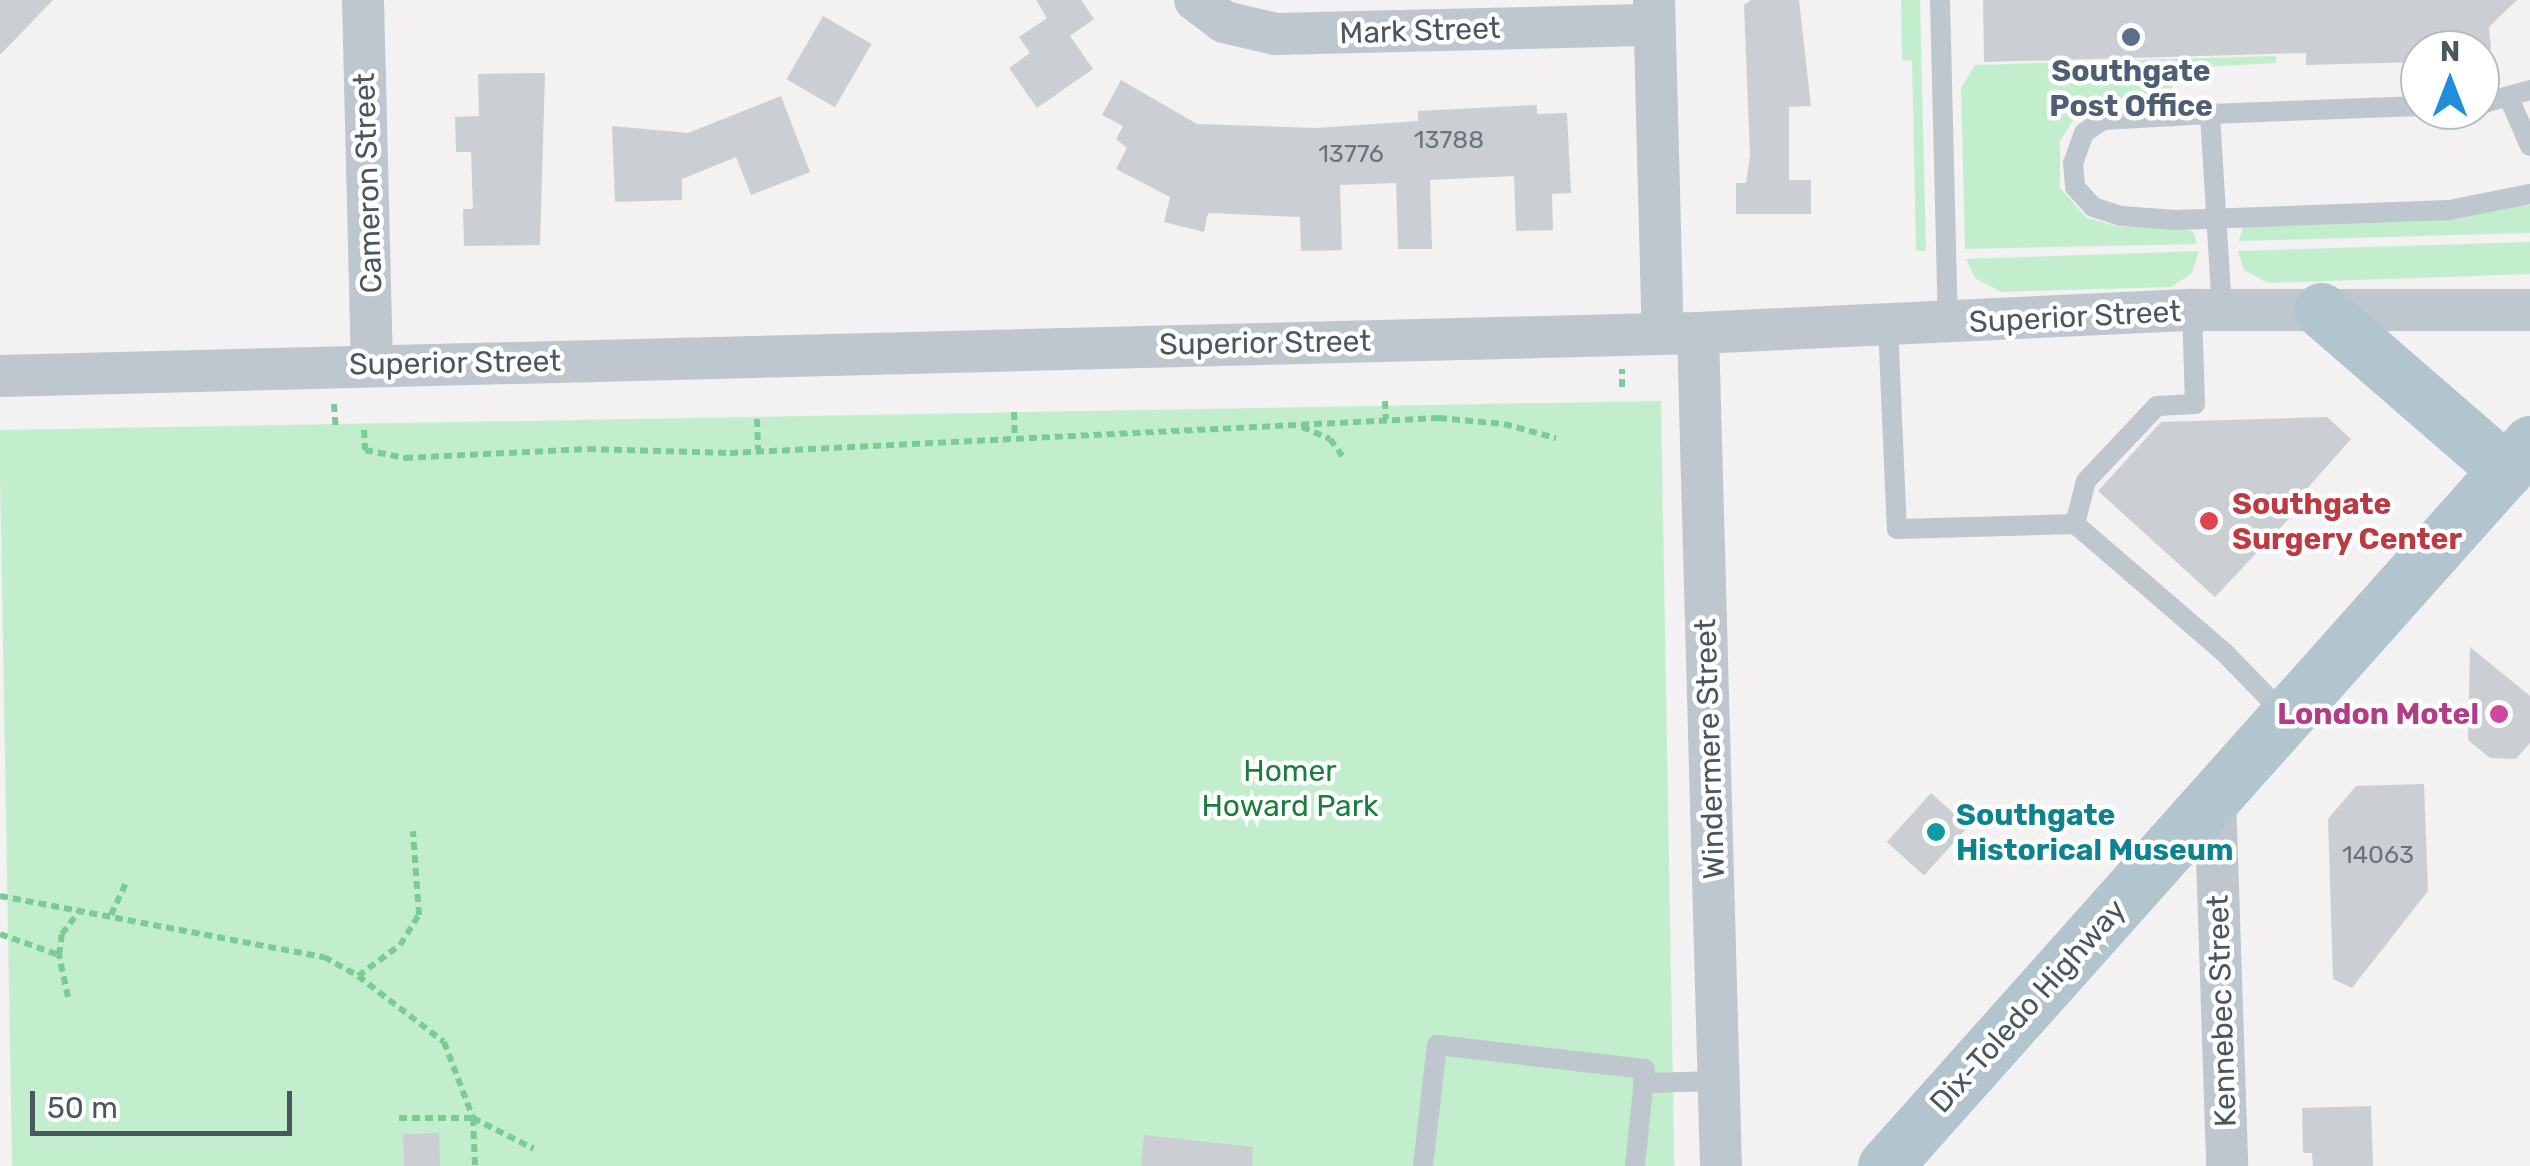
<!DOCTYPE html>
<html>
<head>
<meta charset="utf-8">
<style>
	body { margin:0 }
	#map { position:relative; width:2530px; height:1166px; overflow:hidden; background:#f3f1f1; font-family:Rubik,sans-serif }
	div>[style] { position:absolute }
	.green>* { inset:0; background:#c2eecd; transform-origin:0 0 }
	.building>* { inset:0; background:#cbcfd3; transform-origin:0 0 }
	.path>* { height:6px; margin-top:-3px; transform-origin:0; background:repeating-linear-gradient(90deg,#7bcb99 0 8px,transparent 0 13px) }
	.lane>* { height:20px; margin:-10px; padding:0 10px; transform-origin:10px; border-radius:10px; background:#bdc7cd }
	.street>* { height:42px; margin:-21px; padding:0 21px; transform-origin:21px; border-radius:21px; background:#bdc7cd }
	.primary>* { height:55px; margin:-27.5px; padding:0 27.5px; transform-origin:27.5px; border-radius:27.5px; background:#b2c4ce }
	.dots>* { width:28px; height:28px; translate:-50% -50%; box-sizing:border-box; border:5px solid #fff; border-radius:50% }
	span { translate:-50% -50%; white-space:nowrap; text-align:center; line-height:1.15; -webkit-text-stroke:9px #fff; paint-order:stroke }
	.number-label { font-size:25px; color:#6a757b }
	.number-label span { -webkit-text-stroke-width:0 }
	.street-label { font-size:30px; color:#49575e }
	.service-label { font-size:30px; color:#4e5e75; font-weight:700 }
	.health-label { font-size:30px; color:#be3a42; font-weight:700 }
	.left { translate:0 -50%; text-align:left }
	.hotel-label { font-size:30px; color:#b23c85; font-weight:700 }
	.right { translate:-100% -50%; text-align:right }
	.park-label { font-size:30px; color:#1b7e3f }
	.culture-label { font-size:30px; color:#0d838f; font-weight:700 }
	.north { position:absolute; left:2400px; top:30px; width:100px; height:100px; box-sizing:border-box; background:#fff; border:2px solid #b6bcbf; border-radius:50%; rotate:0deg; font-size:28px; font-weight:700; line-height:40px; text-align:center; color:#49575e }
	.north::after { content:''; display:block; margin:auto; width:35px; height:45px; background:#208ddd; clip-path:polygon(50% 0,100% 100%,50% 72%,0 100%) }
	.scale { position:absolute; left:30px; top:1091px; width:262px; height:45px; box-sizing:border-box; border:5px solid #49575e; border-top:0; padding-left:12px; font-size:30px; line-height:35px; white-space:nowrap; color:#49575e; -webkit-text-stroke:8px #fff; paint-order:stroke }
</style>
</head>
<body>
<div id="map">
	<div class="green">
		<i style="clip-path:polygon(1901px 0,1920px 0,1926px 251px,1916px 251px,1912px 61px,1902px 60px)"></i>
		<i style="clip-path:polygon(2276px 56px,2276px 63px,2185px 68px,2165px 99px,2106px 101px,2074px 119px,2060px 141px,2060px 188px,2087px 218px,2119px 227px,2179px 225px,2194px 233px,2197px 244px,1965px 249px,1961px 88px,1975px 65px)"></i>
		<i style="clip-path:polygon(2530px 205px,2530px 233px,2239px 241px,2243px 227px)"></i>
		<i style="clip-path:polygon(2530px 242px,2530px 274px,2268px 283px,2244px 270px,2238px 251px)"></i>
		<i style="clip-path:polygon(2199px 251px,2192px 273px,2171px 287px,2001px 292px,1975px 278px,1966px 259px)"></i>
		<i style="left:1661px;top:401px;width:765px;height:1662px;rotate:89deg"></i>
	</div>
	<div class="building">
		<i style="clip-path:polygon(0 0,53px 0,0 55px)"></i>
		<i style="clip-path:polygon(1036px 0,1081px 0,1094px 19px,1070px 36px,1093px 69px,1037px 108px,1009px 68px,1030px 53px,1019px 37px,1047px 18px)"></i>
		<i style="clip-path:polygon(1751px 0,1799px 0,1811px 106px,1789px 107px,1789px 180px,1811px 180px,1811px 214px,1736px 214px,1736px 183px,1746px 183px,1750px 156px,1744px 5px)"></i>
		<i style="clip-path:polygon(1983px 0,2517px 0,2489px 27px,2491px 49px,2420px 50px,2420px 62px,2306px 65px,2306px 53px,1984px 62px)"></i>
		<i style="left:823px;top:16px;width:56px;height:73px;rotate:30deg"></i>
		<i style="clip-path:polygon(545px 73px,540px 245px,464px 246px,463px 209px,473px 209px,471px 152px,456px 152px,455px 117px,479px 116px,478px 74px)"></i>
		<i style="clip-path:polygon(1121px 80px,1197px 124px,1316px 128px,1418px 121px,1418px 111px,1537px 105px,1537px 114px,1567px 113px,1571px 193px,1552px 194px,1553px 230px,1516px 231px,1514px 176px,1430px 180px,1432px 249px,1398px 249px,1396px 183px,1340px 185px,1342px 250px,1301px 251px,1300px 217px,1208px 213px,1204px 232px,1164px 222px,1170px 197px,1116px 169px,1127px 148px,1116px 139px,1123px 126px,1102px 115px)"></i>
		<i style="clip-path:polygon(781px 96px,810px 172px,751px 195px,736px 157px,682px 179px,682px 200px,615px 202px,612px 126px,688px 133px)"></i>
		<i style="clip-path:polygon(2327px 417px,2351px 439px,2296px 501px,2301px 506px,2215px 597px,2098px 491px,2161px 422px)"></i>
		<i style="clip-path:polygon(2470px 647px,2530px 696px,2530px 743px,2516px 759px,2490px 758px,2468px 740px)"></i>
		<i style="clip-path:polygon(2424px 784px,2428px 891px,2352px 988px,2333px 979px,2328px 819px,2356px 786px)"></i>
		<i style="left:1931px;top:793px;width:50px;height:66px;rotate:42deg"></i>
		<i style="clip-path:polygon(2371px 1106px,2373px 1166px,2313px 1166px,2312px 1153px,2303px 1153px,2302px 1108px)"></i>
		<i style="left:439px;top:1133px;width:33px;height:36px;rotate:88deg"></i>
		<i style="clip-path:polygon(1144px 1135px,1253px 1147px,1252px 1166px,1141px 1166px)"></i>
	</div>
	<div class="path">
		<i style="left:1622px;top:387px;width:18px;rotate:-90deg"></i>
		<i style="left:1385px;top:401px;width:18px;rotate:87deg"></i>
		<i style="left:334px;top:404px;width:26px;rotate:86deg"></i>
		<i style="left:1014px;top:412px;width:23px;rotate:88deg"></i>
		<i style="left:757px;top:419px;width:31px;rotate:88deg"></i>
		<i style="left:1302px;top:427px;width:30px;rotate:23deg"></i>
		<i style="left:1330px;top:439px;width:24px;rotate:54deg"></i>
		<i style="left:364px;top:430px;width:20px;rotate:87deg"></i>
		<i style="left:365px;top:450px;width:41px;rotate:11.3deg"></i>
		<i style="left:405px;top:458px;width:183px;rotate:-2.8deg"></i>
		<i style="left:588px;top:449px;width:142px;rotate:1.6deg"></i>
		<i style="left:730px;top:453px;width:710px;rotate:-2.83deg"></i>
		<i style="left:1439px;top:418px;width:65px;rotate:5.3deg"></i>
		<i style="left:1504px;top:424px;width:54px;rotate:15.1deg"></i>
		<i style="left:0;top:896px;width:330px;rotate:10.7deg"></i>
		<i style="left:324px;top:957px;width:39px;rotate:29deg"></i>
		<i style="left:358px;top:976px;width:108px;rotate:37.5deg"></i>
		<i style="left:444px;top:1042px;width:81px;rotate:69.1deg"></i>
		<i style="left:473px;top:1118px;width:48px;rotate:87.6deg"></i>
		<i style="left:111px;top:915px;width:38px;rotate:-65deg"></i>
		<i style="left:0;top:934px;width:63px;rotate:19.6deg"></i>
		<i style="left:358px;top:976px;width:52px;rotate:-36.4deg"></i>
		<i style="left:400px;top:945px;width:36px;rotate:-58deg"></i>
		<i style="left:419px;top:915px;width:84px;rotate:-94.1deg"></i>
		<i style="left:68px;top:997px;width:43px;rotate:-102.1deg"></i>
		<i style="left:59px;top:955px;width:21px;rotate:-82deg"></i>
		<i style="left:62px;top:934px;width:31px;rotate:-53deg"></i>
		<i style="left:399px;top:1118px;width:74px"></i>
		<i style="left:473px;top:1118px;width:68px;rotate:26.9deg"></i>
	</div>
	<div class="lane">
		<i style="left:1940px;top:0;width:323px;rotate:88.6deg"></i>
		<i style="left:2509px;top:98px;width:52px;rotate:66.4deg"></i>
		<i style="left:2480px;top:104px;width:52px;rotate:-15.6deg"></i>
		<i style="left:2210px;top:114px;width:107px;rotate:176.8deg"></i>
		<i style="left:2103px;top:120px;width:23px;rotate:146deg"></i>
		<i style="left:2084px;top:133px;width:32px;rotate:110deg"></i>
		<i style="left:2073px;top:163px;width:24px;rotate:85deg"></i>
		<i style="left:2075px;top:187px;width:27px;rotate:48deg"></i>
		<i style="left:2093px;top:207px;width:29px;rotate:18deg"></i>
		<i style="left:2121px;top:216px;width:55px;rotate:4.2deg"></i>
		<i style="left:2176px;top:220px;width:273px;rotate:-2.1deg"></i>
		<i style="left:2449px;top:210px;width:83px;rotate:-11.2deg"></i>
		<i style="left:2222px;top:311px;width:197px;rotate:-93.5deg"></i>
		<i style="left:2210px;top:114px;width:210px;rotate:-2.2deg"></i>
		<i style="left:1888px;top:326px;width:203px;rotate:87.5deg"></i>
		<i style="left:1897px;top:529px;width:178px;rotate:-1.6deg"></i>
		<i style="left:2075px;top:524px;width:196px;rotate:40.7deg"></i>
		<i style="left:2224px;top:652px;width:88px;rotate:45.9deg"></i>
		<i style="left:2075px;top:524px;width:44px;rotate:-75.7deg"></i>
		<i style="left:2086px;top:481px;width:103px;rotate:-46.6deg"></i>
		<i style="left:2157px;top:406px;width:38px;rotate:-3deg"></i>
		<i style="left:2195px;top:404px;width:94px;rotate:-91.8deg"></i>
		<i style="left:1643px;top:1083px;width:76px;rotate:-1.5deg"></i>
		<i style="left:1423px;top:1166px;width:122px;rotate:-83.4deg"></i>
		<i style="left:1437px;top:1045px;width:209px;rotate:6.6deg"></i>
		<i style="left:1645px;top:1069px;width:98px;rotate:95.9deg"></i>
	</div>
	<div class="street">
		<i style="left:363px;top:0;width:365px;rotate:88.6deg"></i>
		<i style="left:1195px;top:0;width:36px;rotate:37deg"></i>
		<i style="left:1224px;top:22px;width:53px;rotate:13deg"></i>
		<i style="left:1276px;top:34px;width:378px;rotate:-1.4deg"></i>
		<i style="left:1654px;top:0;width:333px;rotate:88.5deg"></i>
		<i style="left:1698px;top:333px;width:833px;rotate:88.42deg"></i>
		<i style="left:0;top:376px;width:1699px;rotate:-1.45deg"></i>
		<i style="left:1698px;top:333px;width:495px;rotate:-2.7deg"></i>
		<i style="left:2192px;top:310px;width:338px"></i>
		<i style="left:2215px;top:797px;width:369px;rotate:88.1deg"></i>
	</div>
	<div class="primary">
		<i style="left:2321px;top:310px;width:245px;rotate:40.9deg"></i>
		<i style="left:1885px;top:1166px;width:969px;rotate:-48.26deg"></i>
	</div>
	<div class="dots">
		<i style="left:2131px;top:37px;background:#5c6f8a"></i>
		<i style="left:2209px;top:521px;background:#e0444e"></i>
		<i style="left:2499px;top:714px;background:#d1479c"></i>
		<i style="left:1936px;top:832px;background:#0f9aa8"></i>
	</div>
	<div class="number-label">
		<span style="left:1449px;top:140px">13788</span>
		<span style="left:1351px;top:154px">13776</span>
		<span style="left:2378px;top:855px">14063</span>
	</div>
	<div class="street-label">
		<span style="left:1420px;top:31px;rotate:-2deg">Mark Street</span>
		<span style="left:368px;top:183px;rotate:-92deg">Cameron Street</span>
		<span style="left:2075px;top:317px;rotate:-3deg">Superior Street</span>
		<span style="left:1265px;top:343px;rotate:-1deg">Superior Street</span>
		<span style="left:455px;top:363px;rotate:-1deg">Superior Street</span>
		<span style="left:1710px;top:749px;rotate:-92deg">Windermere Street</span>
		<span style="left:2028px;top:1006px;rotate:-48deg">Dix-Toledo Highway</span>
		<span style="left:2222px;top:1011px;rotate:-92deg">Kennebec Street</span>
	</div>
	<div class="service-label">
		<span style="left:2131px;top:88px">Southgate<br>Post Office</span>
	</div>
	<div class="health-label">
		<span class="left" style="left:2232px;top:521px">Southgate<br>Surgery Center</span>
	</div>
	<div class="hotel-label">
		<span class="right" style="left:2479px;top:714px">London Motel</span>
	</div>
	<div class="park-label">
		<span style="left:1290px;top:788px">Homer<br>Howard Park</span>
	</div>
	<div class="culture-label">
		<span class="left" style="left:1956px;top:832px">Southgate<br>Historical Museum</span>
	</div>
	<div class="north">N</div>
	<div class="scale">50 m</div>
</div>
</body>
</html>
